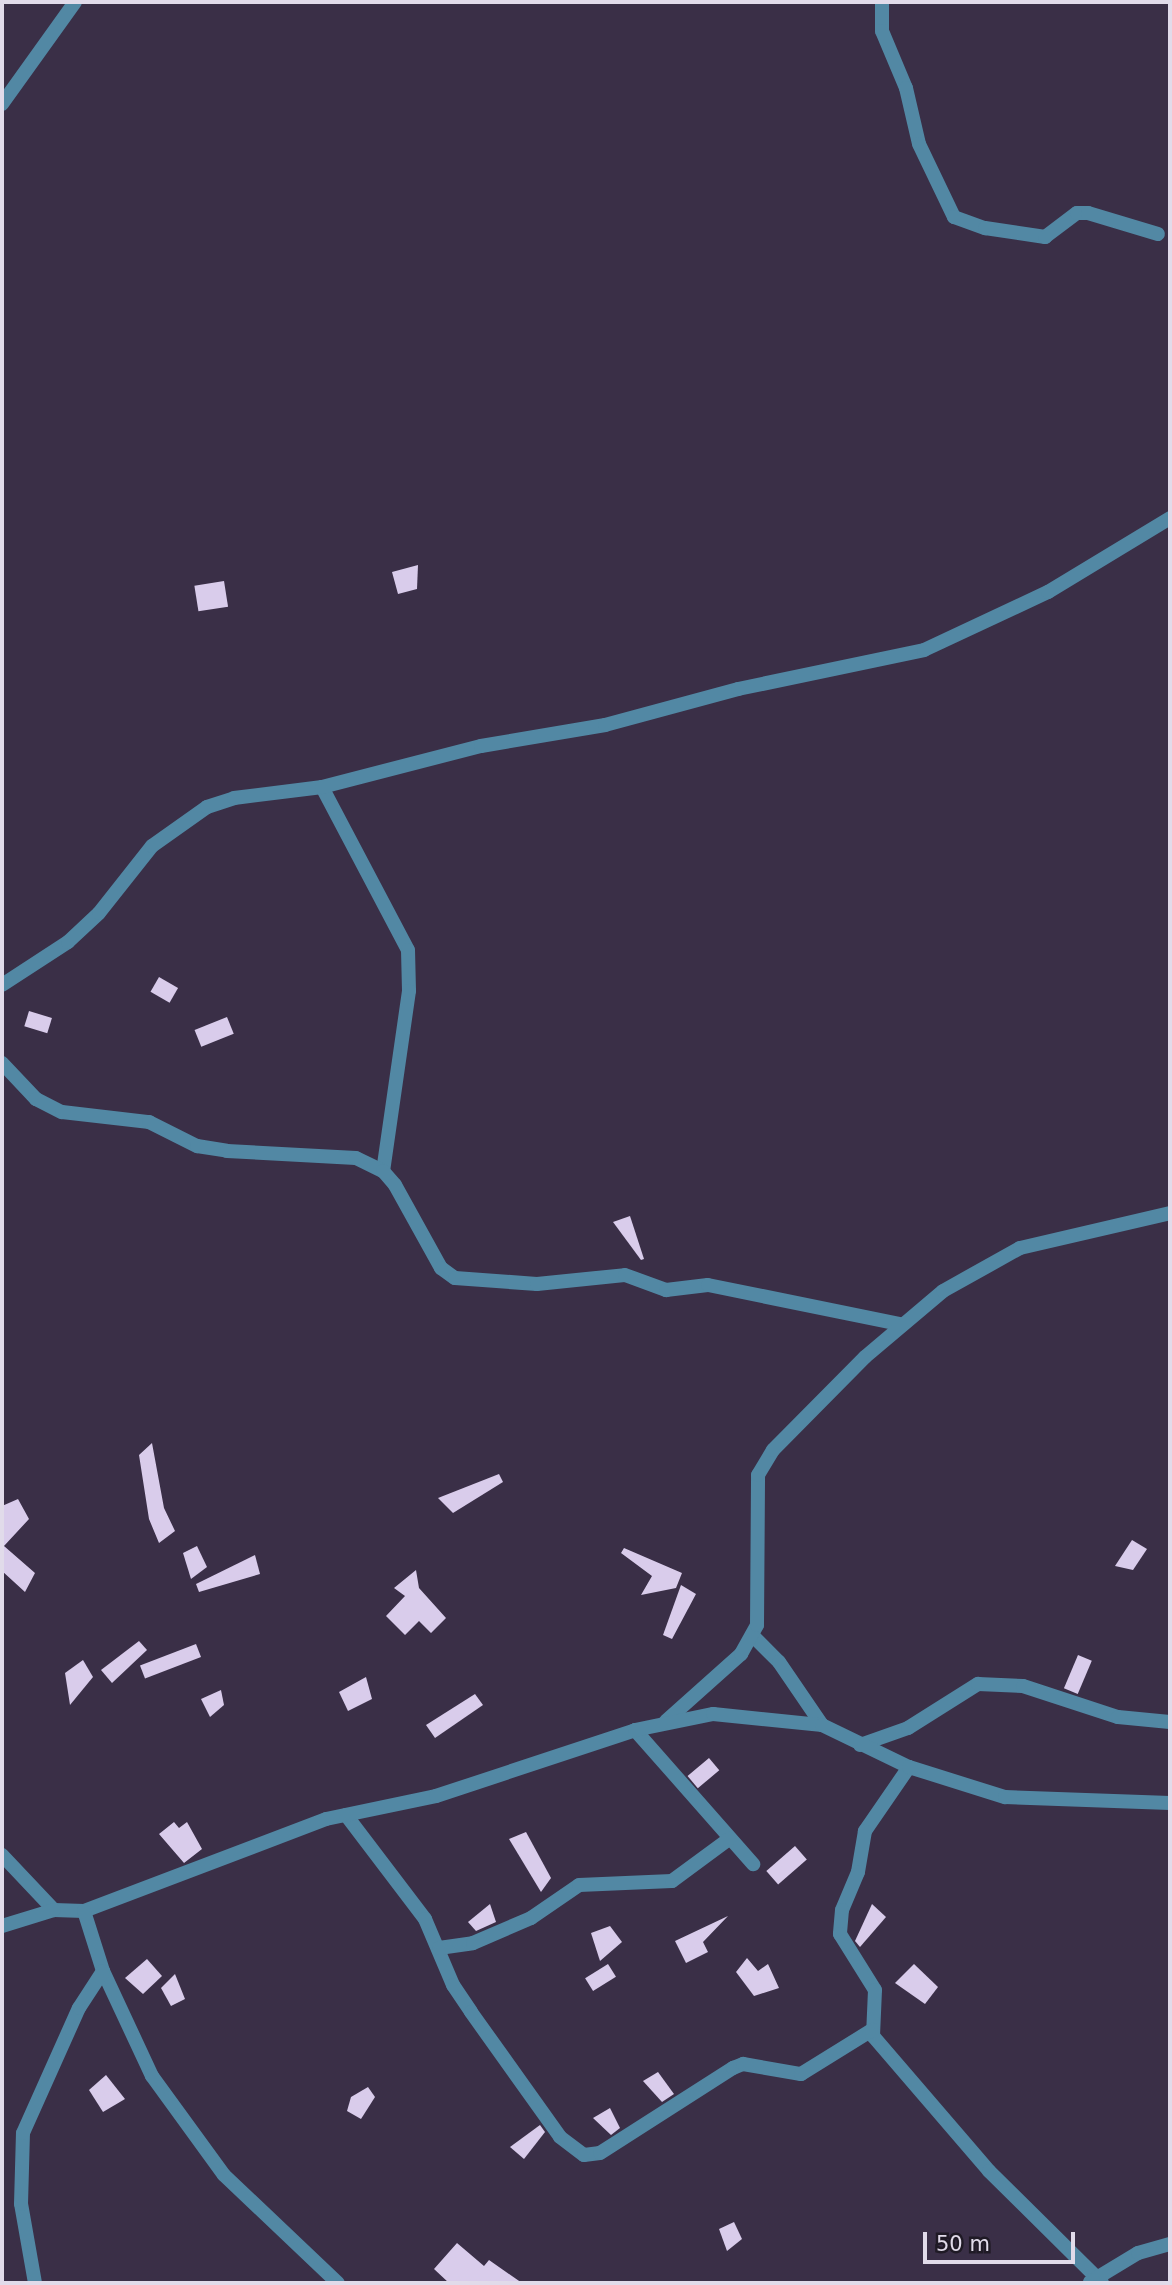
<!DOCTYPE html>
<html>
<head>
<meta charset="utf-8">
<style>
	body { margin:0 }
	#map { position:relative; width:1172px; height:2285px; overflow:hidden; background:#3a2f47; font-family:"DejaVu Sans",sans-serif }
	div>[style] { position:absolute }
	.building>* { inset:0; background:#d9cceb; transform-origin:0 0 }
	.street>* { height:14px; margin:-7px; padding:0 7px; transform-origin:7px; border-radius:7px; background:#5288a4 }
	span { translate:-50% -50%; white-space:nowrap; text-align:center; line-height:1.15; -webkit-text-stroke:7px #1f1a25; paint-order:stroke }
	.frame { position:absolute; inset:0; border:4px solid #e1dbea; pointer-events:none }
	.scale { position:absolute; left:923px; top:2232px; width:152px; height:32px; box-sizing:border-box; border:4px solid #e1dbea; border-top:0; padding-left:9px; font-size:21px; line-height:24px; white-space:nowrap; color:#e1dbea; -webkit-text-stroke:5px #1f1a25; paint-order:stroke }
</style>
</head>
<body>
<div id="map">
	<div class="building">
		<i style="clip-path:polygon(418px 565px,417px 589px,398px 594px,392px 572px)"></i>
		<i style="left:224px;top:581px;width:26px;height:30px;rotate:81deg"></i>
		<i style="left:159px;top:977px;width:22px;height:17px;rotate:30deg"></i>
		<i style="left:29px;top:1011px;width:24px;height:16px;rotate:17deg"></i>
		<i style="left:227px;top:1017px;width:18px;height:35px;rotate:68deg"></i>
		<i style="clip-path:polygon(630px 1216px,644px 1259px,641px 1260px,613px 1222px)"></i>
		<i style="clip-path:polygon(152px 1443px,164px 1508px,175px 1531px,159px 1543px,149px 1519px,139px 1455px)"></i>
		<i style="clip-path:polygon(499px 1474px,503px 1482px,453px 1513px,438px 1498px)"></i>
		<i style="clip-path:polygon(18px 1499px,29px 1519px,4px 1546px,35px 1573px,25px 1592px,2px 1571px,2px 1506px)"></i>
		<i style="clip-path:polygon(1132px 1540px,1147px 1549px,1133px 1570px,1115px 1566px)"></i>
		<i style="clip-path:polygon(197px 1546px,207px 1567px,191px 1579px,183px 1553px)"></i>
		<i style="clip-path:polygon(624px 1548px,682px 1573px,676px 1588px,641px 1595px,652px 1576px,621px 1553px)"></i>
		<i style="clip-path:polygon(255px 1555px,260px 1574px,199px 1592px,196px 1584px)"></i>
		<i style="clip-path:polygon(416px 1570px,419px 1588px,446px 1618px,431px 1633px,419px 1621px,405px 1635px,386px 1616px,405px 1596px,394px 1588px)"></i>
		<i style="clip-path:polygon(681px 1585px,696px 1594px,672px 1639px,663px 1635px)"></i>
		<i style="clip-path:polygon(139px 1641px,147px 1650px,112px 1683px,101px 1670px)"></i>
		<i style="left:196px;top:1644px;width:14px;height:60px;rotate:69deg"></i>
		<i style="left:1078px;top:1655px;width:15px;height:36px;rotate:23deg"></i>
		<i style="clip-path:polygon(83px 1660px,93px 1677px,70px 1705px,65px 1673px)"></i>
		<i style="clip-path:polygon(366px 1677px,372px 1699px,348px 1711px,339px 1692px)"></i>
		<i style="clip-path:polygon(221px 1690px,224px 1705px,210px 1717px,201px 1699px)"></i>
		<i style="clip-path:polygon(475px 1694px,483px 1705px,435px 1738px,426px 1725px)"></i>
		<i style="left:709px;top:1758px;width:16px;height:28px;rotate:50deg"></i>
		<i style="clip-path:polygon(174px 1822px,179px 1828px,187px 1822px,202px 1849px,184px 1863px,159px 1834px)"></i>
		<i style="clip-path:polygon(526px 1832px,551px 1878px,541px 1892px,509px 1839px)"></i>
		<i style="left:795px;top:1846px;width:18px;height:38px;rotate:49deg"></i>
		<i style="clip-path:polygon(490px 1904px,496px 1922px,476px 1931px,468px 1922px)"></i>
		<i style="clip-path:polygon(872px 1904px,886px 1917px,860px 1947px,855px 1941px)"></i>
		<i style="clip-path:polygon(728px 1916px,703px 1942px,708px 1952px,686px 1963px,675px 1941px)"></i>
		<i style="clip-path:polygon(610px 1926px,622px 1942px,600px 1961px,591px 1933px)"></i>
		<i style="clip-path:polygon(747px 1958px,758px 1971px,768px 1964px,779px 1988px,754px 1996px,736px 1972px)"></i>
		<i style="clip-path:polygon(147px 1959px,162px 1976px,143px 1994px,125px 1978px)"></i>
		<i style="left:608px;top:1964px;width:15px;height:27px;rotate:58deg"></i>
		<i style="clip-path:polygon(914px 1964px,938px 1987px,925px 2004px,895px 1983px)"></i>
		<i style="clip-path:polygon(175px 1974px,185px 1999px,171px 2006px,161px 1988px)"></i>
		<i style="clip-path:polygon(658px 2072px,674px 2094px,662px 2102px,643px 2081px)"></i>
		<i style="clip-path:polygon(106px 2075px,125px 2099px,103px 2112px,89px 2090px)"></i>
		<i style="clip-path:polygon(368px 2087px,375px 2097px,361px 2119px,347px 2111px,351px 2097px)"></i>
		<i style="clip-path:polygon(610px 2108px,620px 2128px,611px 2135px,593px 2118px)"></i>
		<i style="clip-path:polygon(540px 2125px,545px 2132px,524px 2159px,510px 2147px)"></i>
		<i style="clip-path:polygon(734px 2222px,742px 2239px,727px 2251px,719px 2229px)"></i>
		<i style="clip-path:polygon(457px 2243px,484px 2266px,489px 2260px,522px 2283px,449px 2283px,434px 2269px)"></i>
	</div>
	<div class="street">
		<i style="left:882px;top:2px;width:29px;rotate:90deg"></i>
		<i style="left:882px;top:31px;width:62px;rotate:67.2deg"></i>
		<i style="left:906px;top:88px;width:57px;rotate:76.9deg"></i>
		<i style="left:919px;top:144px;width:81px;rotate:64.4deg"></i>
		<i style="left:954px;top:217px;width:33px;rotate:20deg"></i>
		<i style="left:985px;top:228px;width:61px;rotate:8.5deg"></i>
		<i style="left:1045px;top:237px;width:40px;rotate:-37deg"></i>
		<i style="left:1077px;top:213px;width:11px"></i>
		<i style="left:1088px;top:213px;width:73px;rotate:16.7deg"></i>
		<i style="left:2px;top:104px;width:125px;rotate:-54.4deg"></i>
		<i style="left:322px;top:787px;width:184px;rotate:62.2deg"></i>
		<i style="left:408px;top:950px;width:41px;rotate:88.6deg"></i>
		<i style="left:409px;top:991px;width:182px;rotate:98.2deg"></i>
		<i style="left:2px;top:985px;width:79px;rotate:-33.1deg"></i>
		<i style="left:68px;top:942px;width:42px;rotate:-43.1deg"></i>
		<i style="left:99px;top:913px;width:85px;rotate:-51.7deg"></i>
		<i style="left:152px;top:846px;width:67px;rotate:-35.3deg"></i>
		<i style="left:207px;top:807px;width:28px;rotate:-18deg"></i>
		<i style="left:234px;top:798px;width:89px;rotate:-7.1deg"></i>
		<i style="left:322px;top:787px;width:164px;rotate:-14.5deg"></i>
		<i style="left:481px;top:746px;width:126px;rotate:-9.6deg"></i>
		<i style="left:605px;top:725px;width:138px;rotate:-15.1deg"></i>
		<i style="left:738px;top:689px;width:190px;rotate:-11.8deg"></i>
		<i style="left:924px;top:650px;width:137px;rotate:-25.1deg"></i>
		<i style="left:1048px;top:592px;width:143px;rotate:-31.2deg"></i>
		<i style="left:2px;top:1063px;width:50px;rotate:46.6deg"></i>
		<i style="left:36px;top:1099px;width:29px;rotate:27deg"></i>
		<i style="left:62px;top:1112px;width:88px;rotate:6.6deg"></i>
		<i style="left:149px;top:1122px;width:54px;rotate:26.6deg"></i>
		<i style="left:197px;top:1146px;width:30px;rotate:9deg"></i>
		<i style="left:227px;top:1151px;width:129px;rotate:3.1deg"></i>
		<i style="left:356px;top:1158px;width:30px;rotate:26deg"></i>
		<i style="left:383px;top:1171px;width:18px;rotate:49deg"></i>
		<i style="left:395px;top:1185px;width:95px;rotate:61deg"></i>
		<i style="left:441px;top:1268px;width:17px;rotate:36deg"></i>
		<i style="left:455px;top:1278px;width:82px;rotate:4.2deg"></i>
		<i style="left:537px;top:1284px;width:88px;rotate:-5.8deg"></i>
		<i style="left:625px;top:1275px;width:44px;rotate:20.1deg"></i>
		<i style="left:666px;top:1290px;width:42px;rotate:-6.8deg"></i>
		<i style="left:708px;top:1285px;width:196px;rotate:11.5deg"></i>
		<i style="left:752px;top:1635px;width:38px;rotate:45deg"></i>
		<i style="left:779px;top:1662px;width:76px;rotate:55.7deg"></i>
		<i style="left:666px;top:1721px;width:101px;rotate:-41.8deg"></i>
		<i style="left:741px;top:1654px;width:33px;rotate:-61deg"></i>
		<i style="left:757px;top:1625px;width:150px;rotate:-89.6deg"></i>
		<i style="left:758px;top:1475px;width:29px;rotate:-59deg"></i>
		<i style="left:773px;top:1450px;width:131px;rotate:-45.3deg"></i>
		<i style="left:865px;top:1357px;width:102px;rotate:-40.2deg"></i>
		<i style="left:943px;top:1291px;width:88px;rotate:-29.2deg"></i>
		<i style="left:1020px;top:1248px;width:154px;rotate:-13.1deg"></i>
		<i style="left:635px;top:1730px;width:179px;rotate:48.6deg"></i>
		<i style="left:860px;top:1745px;width:51px;rotate:-19.5deg"></i>
		<i style="left:908px;top:1728px;width:83px;rotate:-32.2deg"></i>
		<i style="left:978px;top:1684px;width:45px;rotate:2.5deg"></i>
		<i style="left:1023px;top:1686px;width:100px;rotate:18.1deg"></i>
		<i style="left:1118px;top:1717px;width:52px;rotate:5.5deg"></i>
		<i style="left:909px;top:1767px;width:78px;rotate:124.5deg"></i>
		<i style="left:865px;top:1831px;width:42px;rotate:99.7deg"></i>
		<i style="left:858px;top:1872px;width:41px;rotate:112.8deg"></i>
		<i style="left:842px;top:1910px;width:24px;rotate:95deg"></i>
		<i style="left:840px;top:1934px;width:66px;rotate:58deg"></i>
		<i style="left:875px;top:1990px;width:46px;rotate:92.5deg"></i>
		<i style="left:873px;top:2036px;width:178px;rotate:49.3deg"></i>
		<i style="left:989px;top:2171px;width:159px;rotate:44.7deg"></i>
		<i style="left:346px;top:1815px;width:131px;rotate:52.8deg"></i>
		<i style="left:425px;top:1919px;width:72px;rotate:67deg"></i>
		<i style="left:453px;top:1985px;width:32px;rotate:56deg"></i>
		<i style="left:471px;top:2012px;width:153px;rotate:54.5deg"></i>
		<i style="left:560px;top:2137px;width:30px;rotate:37deg"></i>
		<i style="left:584px;top:2155px;width:16px;rotate:-7deg"></i>
		<i style="left:600px;top:2153px;width:158px;rotate:-32.6deg"></i>
		<i style="left:733px;top:2068px;width:11px;rotate:-22deg"></i>
		<i style="left:743px;top:2064px;width:59px;rotate:9.8deg"></i>
		<i style="left:801px;top:2074px;width:84px;rotate:-31.8deg"></i>
		<i style="left:2px;top:1855px;width:76px;rotate:46.6deg"></i>
		<i style="left:54px;top:1910px;width:30px;rotate:2deg"></i>
		<i style="left:84px;top:1911px;width:259px;rotate:-20.8deg"></i>
		<i style="left:326px;top:1819px;width:112px;rotate:-11.8deg"></i>
		<i style="left:436px;top:1796px;width:210px;rotate:-18.3deg"></i>
		<i style="left:635px;top:1730px;width:80px;rotate:-11.6deg"></i>
		<i style="left:713px;top:1714px;width:110px;rotate:5.8deg"></i>
		<i style="left:822px;top:1725px;width:97px;rotate:25.8deg"></i>
		<i style="left:909px;top:1767px;width:101px;rotate:17.4deg"></i>
		<i style="left:1005px;top:1797px;width:165px;rotate:2.1deg"></i>
		<i style="left:84px;top:1911px;width:63px;rotate:72.4deg"></i>
		<i style="left:103px;top:1971px;width:116px;rotate:65deg"></i>
		<i style="left:152px;top:2076px;width:122px;rotate:54deg"></i>
		<i style="left:224px;top:2175px;width:157px;rotate:43.5deg"></i>
		<i style="left:2px;top:1926px;width:54px;rotate:-17.1deg"></i>
		<i style="left:439px;top:1948px;width:34px;rotate:-8deg"></i>
		<i style="left:473px;top:1943px;width:63px;rotate:-23.3deg"></i>
		<i style="left:531px;top:1918px;width:58px;rotate:-34.5deg"></i>
		<i style="left:579px;top:1885px;width:93px;rotate:-2.5deg"></i>
		<i style="left:672px;top:1881px;width:71px;rotate:-36.4deg"></i>
		<i style="left:1090px;top:2282px;width:56px;rotate:-31.1deg"></i>
		<i style="left:1138px;top:2253px;width:33px;rotate:-16deg"></i>
		<i style="left:35px;top:2283px;width:80px;rotate:-100deg"></i>
		<i style="left:21px;top:2204px;width:71px;rotate:-88.4deg"></i>
		<i style="left:23px;top:2133px;width:137px;rotate:-65.9deg"></i>
		<i style="left:79px;top:2008px;width:44px;rotate:-57deg"></i>
	</div>
	<div class="frame"></div>
	<div class="scale">50 m</div>
</div>
</body>
</html>
